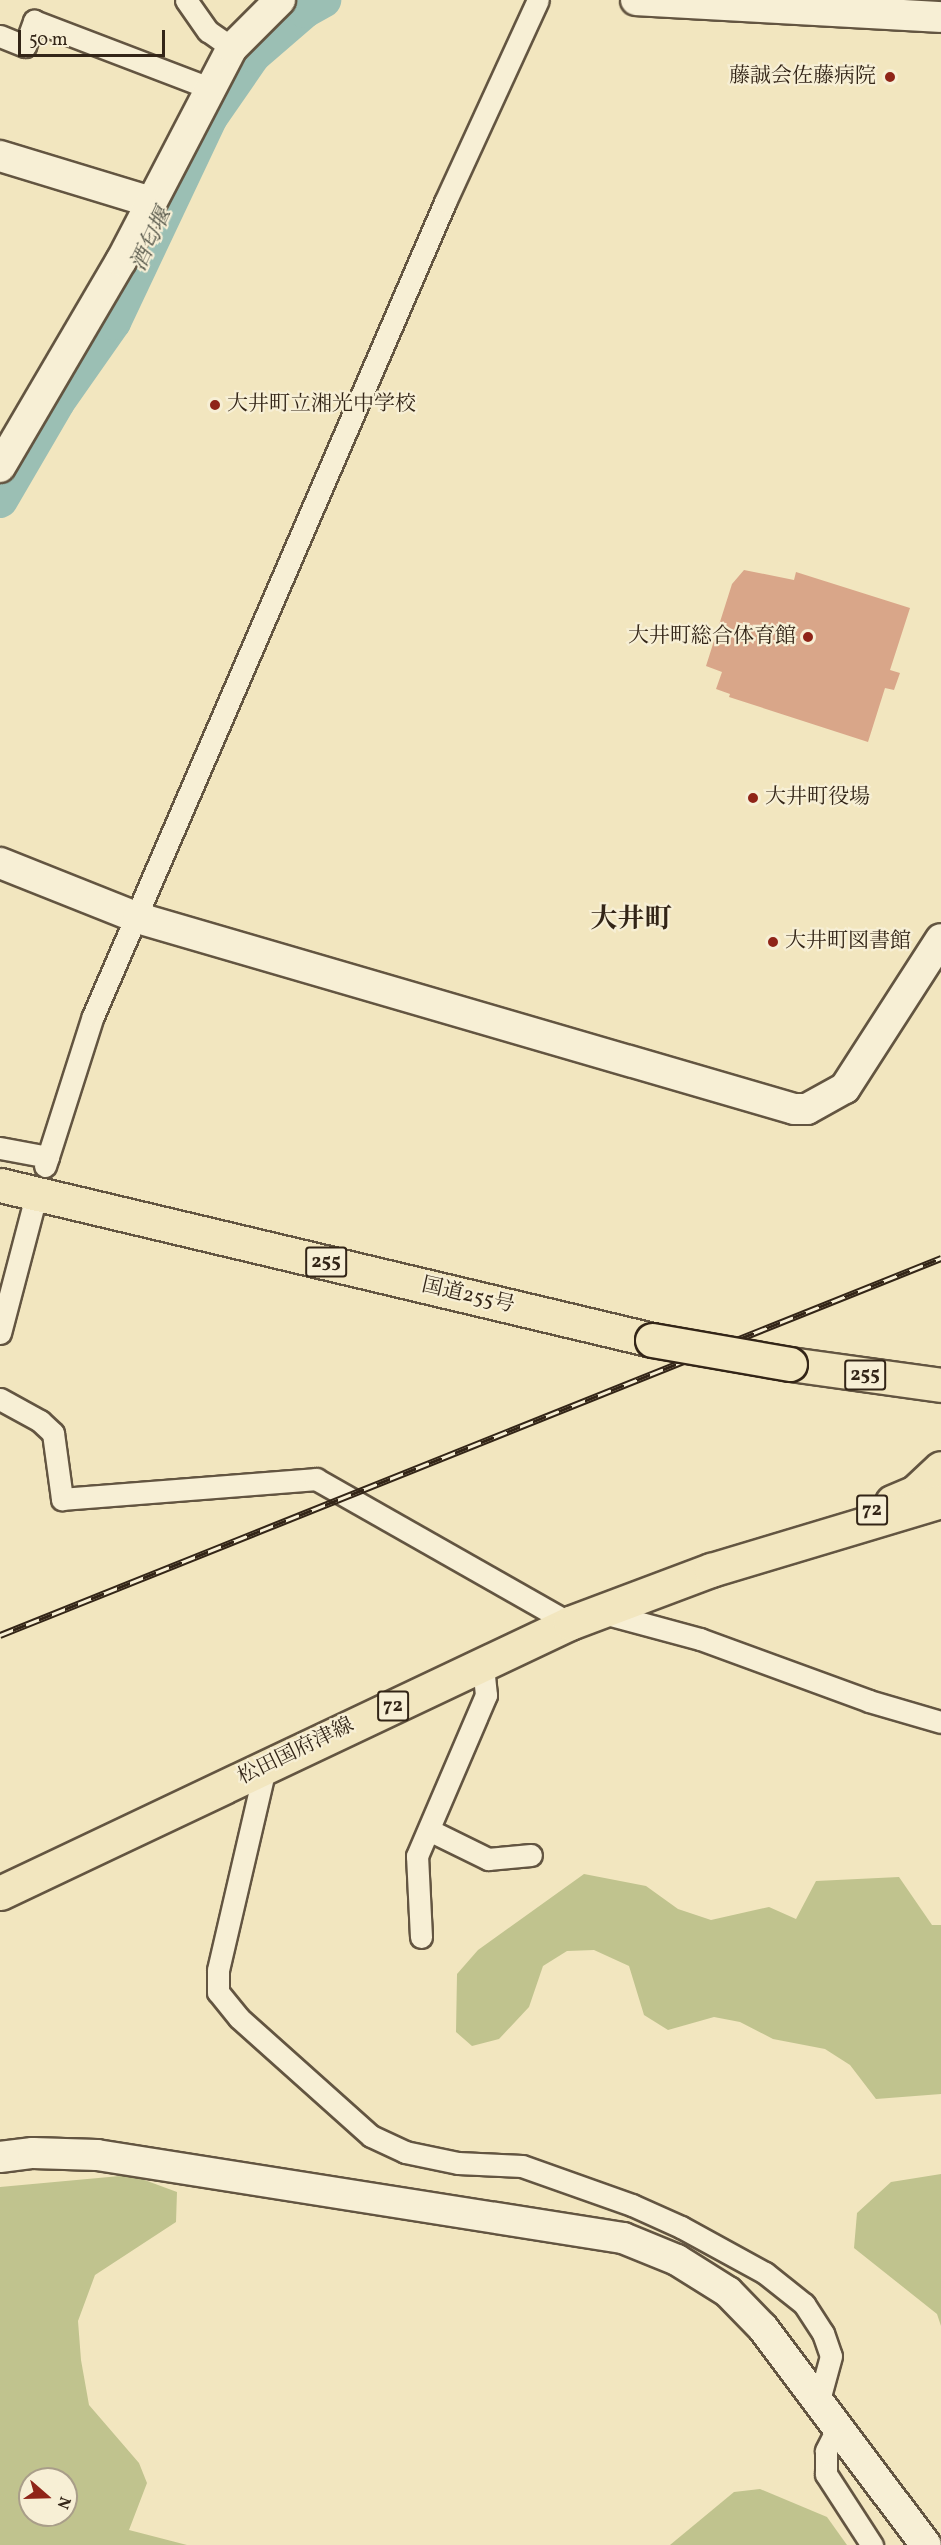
<!DOCTYPE html>
<html>
<head>
<meta charset="utf-8">
<style>
	body { margin:0 }
	#map { position:relative; width:941px; height:2545px; overflow:hidden; background:#f2e6bf; font-family:Vollkorn,"Noto Serif JP",serif }
	div>[style] { position:absolute }
	.green>* { inset:0; background:#c0c38e }
	.river>* { height:36px; margin:-18px; padding:0 18px; transform-origin:18px; border-radius:18px; background:#9bbfb4 }
	.building>* { inset:0; background:#d9a689 }
	.roads { filter:drop-shadow(2px 0 #635541) drop-shadow(-2px 0 #635541) drop-shadow(0 2px #635541) drop-shadow(0 -2px #635541) }
	.street>* { height:21px; margin:-10.5px; padding:0 10.5px; transform-origin:10.5px; border-radius:10.5px; background:#f7efd5 }
	.secondary>* { height:30px; margin:-15px; padding:0 15px; transform-origin:15px; border-radius:15px; background:#f7efd5 }
	.primary>* { height:33px; margin:-16.5px; padding:0 16.5px; transform-origin:16.5px; border-radius:16.5px; background:#f2e6bf }
	.highway>* { height:33px; margin:-16.5px; padding:0 16.5px; transform-origin:16.5px; border-radius:16.5px; background:#f2e6bf }
	.rail>* { height:7px; margin-top:-3.5px; transform-origin:0; background:repeating-linear-gradient(90deg,#f7efd5 0 14px,#332517 0 28px); box-sizing:border-box; border-block:2px solid #332517 }
	.bridges { filter:drop-shadow(2px 0 #332517) drop-shadow(-2px 0 #332517) drop-shadow(0 2px #332517) drop-shadow(0 -2px #332517) }
	.highway-bridge>* { height:33px; margin:-16.5px; padding:0 16.5px; transform-origin:16.5px; border-radius:16.5px; background:#f2e6bf }
	.dots>* { width:16px; height:16px; translate:-50% -50%; box-sizing:border-box; border:3px solid #f7efd5; border-radius:50% }
	span { translate:-50% -50%; white-space:nowrap; text-align:center; line-height:1.15; -webkit-text-stroke:4.5px #f7efd5; paint-order:stroke }
	.shield-label span { padding:2px 4px; background:#f7efd5; border:2px solid; border-radius:4px; -webkit-text-stroke-width:0 }
	.shield-label { font-size:20px; color:#332517; font-weight:700 }
	.poi-label { font-size:21px; color:#332517 }
	.right { translate:-100% -50%; text-align:right }
	.left { translate:0 -50%; text-align:left }
	.street-label { font-size:21px; color:#332517 }
	.water-label { font-size:22px; color:#525346; font-style:italic }
	.district-label { font-size:27px; color:#332517; font-weight:700 }
	.north { position:absolute; left:18px; top:2467px; width:60px; height:60px; box-sizing:border-box; background:#f7efd5; border:2px solid #a99e89; border-radius:50%; rotate:110deg; font-size:16px; font-weight:700; line-height:24px; text-align:center; color:#332517 }
	.north::after { content:''; display:block; margin:auto; width:21px; height:27px; background:#8f2418; clip-path:polygon(50% 0,100% 100%,50% 72%,0 100%) }
	.scale { position:absolute; left:18px; top:30px; width:147px; height:27px; box-sizing:border-box; border:3px solid #332517; border-top:0; padding-left:8px; font-size:18px; line-height:21px; white-space:nowrap; color:#332517; -webkit-text-stroke:4px #f7efd5; paint-order:stroke }
</style>
</head>
<body>
<div id="map">
	<div class="green">
		<i style="clip-path:polygon(584px 1874px,646px 1886px,678px 1909px,711px 1920px,769px 1907px,796px 1919px,816px 1881px,899px 1877px,932px 1925px,941px 1925px,941px 2094px,876px 2099px,850px 2065px,825px 2049px,773px 2039px,740px 2022px,714px 2017px,668px 2030px,644px 2015px,629px 1966px,594px 1950px,567px 1951px,543px 1966px,529px 2007px,499px 2039px,472px 2046px,456px 2032px,457px 1974px,478px 1950px)"></i>
		<i style="clip-path:polygon(941px 2174px,941px 2326px,937px 2314px,854px 2248px,857px 2213px,891px 2182px)"></i>
		<i style="clip-path:polygon(evenodd,131px 2175px,177px 2192px,176px 2222px,95px 2275px,78px 2321px,81px 2360px,89px 2405px,139px 2463px,147px 2483px,129px 2530px,187px 2545px,0 2545px,0 2187px,131px 2175px,30px 2479px,66px 2479px,66px 2515px,30px 2515px,30px 2479px)"></i>
		<i style="clip-path:polygon(760px 2489px,827px 2517px,847px 2545px,670px 2545px,734px 2492px)"></i>
	</div>
	<div class="river">
		<i style="left:0;top:500px;width:113px;rotate:-59.8deg"></i>
		<i style="left:57px;top:402px;width:98px;rotate:-55deg"></i>
		<i style="left:113px;top:322px;width:227px;rotate:-64.7deg"></i>
		<i style="left:210px;top:117px;width:75px;rotate:-55.3deg"></i>
		<i style="left:253px;top:55px;width:69px;rotate:-40.9deg"></i>
		<i style="left:305px;top:10px;width:21px;rotate:-29deg"></i>
	</div>
	<div class="building">
		<i style="clip-path:polygon(744px 570px,794px 580px,796px 572px,910px 608px,890px 670px,900px 673px,894px 690px,885px 688px,868px 742px,729px 697px,730px 694px,716px 689px,722px 672px,706px 666px,732px 584px)"></i>
	</div>
	<div class="roads">
		<div class="street">
			<i style="left:186px;top:0;width:38px;rotate:55deg"></i>
			<i style="left:208px;top:31px;width:29px;rotate:35deg"></i>
			<i style="left:0;top:36px;width:27px;rotate:22deg"></i>
			<i style="left:25px;top:46px;width:27px;rotate:-70deg"></i>
			<i style="left:34px;top:21px;width:187px;rotate:20.9deg"></i>
			<i style="left:0;top:1148px;width:49px;rotate:10.6deg"></i>
			<i style="left:45px;top:1166px;width:157px;rotate:-72.3deg"></i>
			<i style="left:93px;top:1016px;width:887px;rotate:-66.61deg"></i>
			<i style="left:445px;top:202px;width:222px;rotate:-65.3deg"></i>
			<i style="left:0;top:1333px;width:130px;rotate:-75.3deg"></i>
			<i style="left:0;top:1399px;width:46px;rotate:28.8deg"></i>
			<i style="left:40px;top:1421px;width:18px;rotate:43deg"></i>
			<i style="left:53px;top:1433px;width:67px;rotate:82.2deg"></i>
			<i style="left:62px;top:1499px;width:255px;rotate:-4.5deg"></i>
			<i style="left:316px;top:1479px;width:292px;rotate:29.6deg"></i>
			<i style="left:600px;top:1612px;width:104px;rotate:15.1deg"></i>
			<i style="left:700px;top:1639px;width:180px;rotate:20.1deg"></i>
			<i style="left:869px;top:1701px;width:75px;rotate:16.3deg"></i>
			<i style="left:265px;top:1768px;width:207px;rotate:103.1deg"></i>
			<i style="left:218px;top:1970px;width:22px;rotate:90deg"></i>
			<i style="left:218px;top:1992px;width:33px;rotate:51deg"></i>
			<i style="left:239px;top:2018px;width:177px;rotate:41.8deg"></i>
			<i style="left:371px;top:2136px;width:38px;rotate:25deg"></i>
			<i style="left:405px;top:2152px;width:54px;rotate:11.7deg"></i>
			<i style="left:458px;top:2163px;width:64px;rotate:2.7deg"></i>
			<i style="left:522px;top:2166px;width:117px;rotate:19.5deg"></i>
			<i style="left:632px;top:2205px;width:54px;rotate:24.2deg"></i>
			<i style="left:681px;top:2227px;width:96px;rotate:28.7deg"></i>
			<i style="left:765px;top:2273px;width:50px;rotate:38.5deg"></i>
			<i style="left:804px;top:2304px;width:35px;rotate:57deg"></i>
			<i style="left:823px;top:2333px;width:24px;rotate:71deg"></i>
			<i style="left:831px;top:2356px;width:46px;rotate:105.3deg"></i>
			<i style="left:429px;top:1830px;width:66px;rotate:26.2deg"></i>
			<i style="left:488px;top:1859px;width:43px;rotate:-5.3deg"></i>
			<i style="left:421px;top:1937px;width:81px;rotate:-92.8deg"></i>
			<i style="left:417px;top:1856px;width:175px;rotate:-66.8deg"></i>
			<i style="left:486px;top:1695px;width:31px;rotate:-96deg"></i>
			<i style="left:838px;top:2427px;width:27px;rotate:117deg"></i>
			<i style="left:826px;top:2451px;width:23px;rotate:90deg"></i>
			<i style="left:826px;top:2474px;width:85px;rotate:57.1deg"></i>
		</div>
		<div class="secondary">
			<i style="left:636px;top:0;width:305px;rotate:3.2deg"></i>
			<i style="left:0;top:156px;width:158px;rotate:16.9deg"></i>
			<i style="left:0;top:467px;width:239px;rotate:-59.6deg"></i>
			<i style="left:121px;top:261px;width:240px;rotate:-62.5deg"></i>
			<i style="left:232px;top:48px;width:68px;rotate:-45deg"></i>
			<i style="left:0;top:863px;width:149px;rotate:21.7deg"></i>
			<i style="left:138px;top:918px;width:683px;rotate:16.23deg"></i>
			<i style="left:794px;top:1109px;width:13px"></i>
			<i style="left:807px;top:1109px;width:43px;rotate:-28.9deg"></i>
			<i style="left:845px;top:1088px;width:177px;rotate:-57.2deg"></i>
			<i style="left:0;top:2157px;width:33px;rotate:-7deg"></i>
			<i style="left:33px;top:2153px;width:64px;rotate:1.8deg"></i>
			<i style="left:97px;top:2155px;width:533px;rotate:8.97deg"></i>
			<i style="left:623px;top:2238px;width:58px;rotate:22.2deg"></i>
			<i style="left:677px;top:2260px;width:60px;rotate:32.1deg"></i>
			<i style="left:728px;top:2292px;width:50px;rotate:45.8deg"></i>
			<i style="left:763px;top:2328px;width:271px;rotate:53.1deg"></i>
		</div>
		<div class="primary">
			<i style="left:892px;top:1502px;width:25px;rotate:-23deg"></i>
			<i style="left:915px;top:1492px;width:35px;rotate:-43deg"></i>
			<i style="left:0;top:1893px;width:631px;rotate:-25.35deg"></i>
			<i style="left:570px;top:1623px;width:151px;rotate:-20.6deg"></i>
			<i style="left:711px;top:1570px;width:240px;rotate:-16.7deg"></i>
		</div>
		<div class="highway">
			<i style="left:0;top:1185px;width:670px;rotate:13.37deg"></i>
			<i style="left:790px;top:1364px;width:152px;rotate:7.9deg"></i>
		</div>
	</div>
	<div class="rail">
		<i style="left:0;top:1635px;width:1014px;rotate:-21.83deg"></i>
	</div>
	<div class="bridges">
		<div class="highway-bridge">
			<i style="left:652px;top:1340px;width:140px;rotate:9.9deg"></i>
		</div>
	</div>
	<div class="dots">
		<i style="left:890px;top:77px;background:#8f2418"></i>
		<i style="left:215px;top:405px;background:#8f2418"></i>
		<i style="left:808px;top:637px;background:#8f2418"></i>
		<i style="left:753px;top:798px;background:#8f2418"></i>
		<i style="left:773px;top:942px;background:#8f2418"></i>
	</div>
	<div class="shield-label">
		<span style="left:326px;top:1262px">255</span>
		<span style="left:865px;top:1375px">255</span>
		<span style="left:872px;top:1510px">72</span>
		<span style="left:393px;top:1706px">72</span>
	</div>
	<div class="poi-label">
		<span class="right" style="left:876px;top:77px">藤誠会佐藤病院</span>
		<span class="left" style="left:227px;top:405px">大井町立湘光中学校</span>
		<span class="right" style="left:796px;top:637px">大井町総合体育館</span>
		<span class="left" style="left:765px;top:798px">大井町役場</span>
		<span class="left" style="left:785px;top:942px">大井町図書館</span>
	</div>
	<div class="street-label">
		<span style="left:468px;top:1296px;rotate:13deg">国道255号</span>
		<span style="left:296px;top:1752px;rotate:-26deg">松田国府津線</span>
	</div>
	<div class="water-label">
		<span style="left:152px;top:240px;rotate:-65deg">酒匂堰</span>
	</div>
	<div class="district-label">
		<span style="left:631px;top:921px">大井町</span>
	</div>
	<div class="north">N</div>
	<div class="scale">50 m</div>
</div>
</body>
</html>
